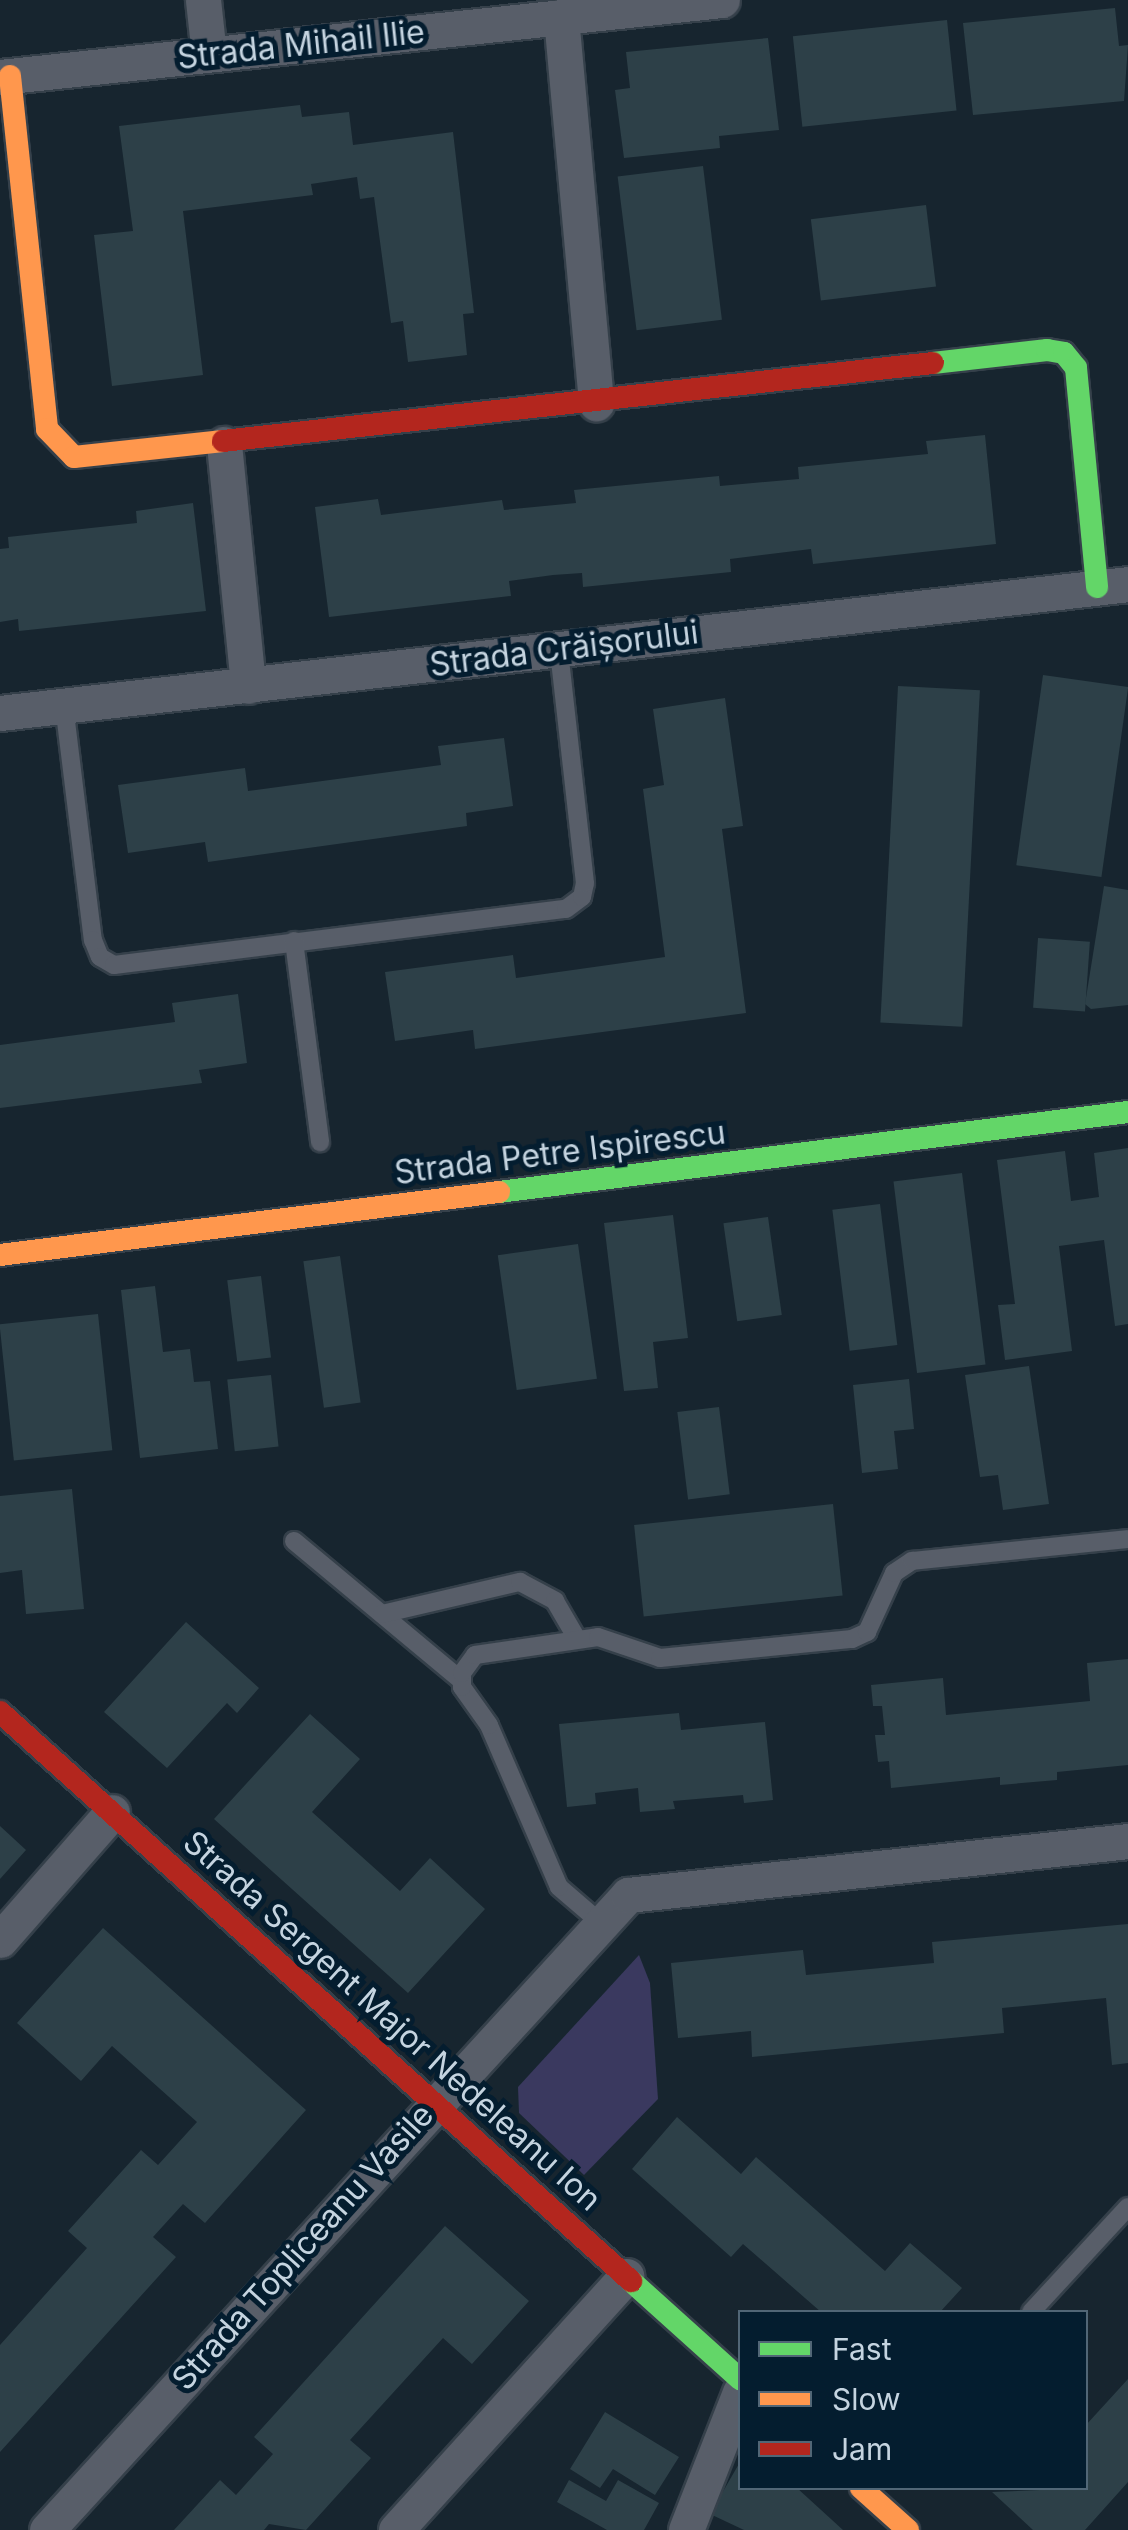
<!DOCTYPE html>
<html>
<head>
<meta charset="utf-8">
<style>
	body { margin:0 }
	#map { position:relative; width:1128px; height:2530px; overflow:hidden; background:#17252f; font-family:Inter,sans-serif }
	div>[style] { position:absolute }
	.green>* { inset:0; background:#3a395f }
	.building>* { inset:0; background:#2d4048; transform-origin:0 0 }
	.roads { filter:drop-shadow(2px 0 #35404a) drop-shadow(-2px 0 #35404a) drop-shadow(0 2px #35404a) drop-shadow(0 -2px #35404a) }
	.lane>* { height:18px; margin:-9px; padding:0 9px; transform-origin:9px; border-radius:9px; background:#585e69 }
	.street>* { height:35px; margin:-17.5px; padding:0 17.5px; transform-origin:17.5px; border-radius:17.5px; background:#585e69 }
	.fast>* { height:22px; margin:-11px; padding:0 11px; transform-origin:11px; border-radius:11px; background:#63d668 }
	.slow>* { height:22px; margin:-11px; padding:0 11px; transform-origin:11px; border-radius:11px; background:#ff974d }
	.jam>* { height:22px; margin:-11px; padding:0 11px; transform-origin:11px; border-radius:11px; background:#b3261e }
	span { translate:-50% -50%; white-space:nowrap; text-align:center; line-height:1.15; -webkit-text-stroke:10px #041d2f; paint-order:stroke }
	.street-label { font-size:32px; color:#c5d4e0 }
	.legend { position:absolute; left:738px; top:2310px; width:350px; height:180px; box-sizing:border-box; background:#041d2f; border:2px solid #516676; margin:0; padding:12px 18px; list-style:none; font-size:30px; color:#c5d4e0 }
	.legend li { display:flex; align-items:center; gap:20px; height:50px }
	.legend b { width:50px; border:2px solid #516676 }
</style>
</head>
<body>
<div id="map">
	<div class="green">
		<i style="clip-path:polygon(639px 1955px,650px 1983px,658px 2099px,584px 2175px,519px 2113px,518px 2087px)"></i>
	</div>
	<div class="building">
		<i style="clip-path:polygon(1115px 8px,1119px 46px,1128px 45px,1124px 101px,973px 115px,963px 23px)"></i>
		<i style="left:947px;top:20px;width:91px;height:155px;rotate:84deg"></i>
		<i style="clip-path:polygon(768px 38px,779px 130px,719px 136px,720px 148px,624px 158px,615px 90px,630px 88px,626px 52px)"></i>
		<i style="clip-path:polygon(300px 105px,302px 117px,349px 112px,353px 145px,453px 132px,474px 313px,463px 314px,467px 355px,408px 362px,403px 321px,391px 323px,374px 197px,360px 199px,357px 177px,311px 184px,313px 195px,183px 211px,203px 375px,112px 386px,94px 235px,133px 231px,119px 126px)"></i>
		<i style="left:703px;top:166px;width:155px;height:86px;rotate:83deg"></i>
		<i style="left:926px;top:205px;width:82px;height:116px;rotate:83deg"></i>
		<i style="clip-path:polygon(985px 435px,996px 544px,813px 564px,811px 549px,730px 559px,731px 572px,583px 587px,582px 573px,553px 575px,509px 581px,511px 596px,329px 617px,315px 507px,378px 499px,381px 515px,502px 500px,504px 510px,576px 503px,574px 490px,719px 476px,720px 486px,799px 479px,798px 467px,928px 454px,926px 441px)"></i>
		<i style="clip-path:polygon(193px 503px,206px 611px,19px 631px,18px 619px,0 622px,0 549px,9px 548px,8px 537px,137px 523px,136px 511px)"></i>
		<i style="left:1043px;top:675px;width:86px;height:192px;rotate:8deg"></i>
		<i style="left:898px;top:686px;width:82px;height:337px;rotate:3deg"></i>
		<i style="clip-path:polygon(725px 698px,743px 826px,722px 829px,746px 1013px,475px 1049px,473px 1030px,395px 1041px,385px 972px,513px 955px,516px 978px,665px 957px,643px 789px,664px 785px,653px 709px)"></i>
		<i style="clip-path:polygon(504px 738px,513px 806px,466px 813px,467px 826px,208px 862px,205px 842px,128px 853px,118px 785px,245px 768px,248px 791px,441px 765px,438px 746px)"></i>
		<i style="clip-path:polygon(1104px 886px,1128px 890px,1128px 1005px,1091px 1009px,1085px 1004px)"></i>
		<i style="left:1038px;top:938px;width:52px;height:70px;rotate:4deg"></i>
		<i style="clip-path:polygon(238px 994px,247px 1063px,199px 1070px,202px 1083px,0 1108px,0 1045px,175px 1022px,172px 1003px)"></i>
		<i style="clip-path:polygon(1128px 1148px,1128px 1324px,1115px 1326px,1104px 1240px,1059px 1246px,1072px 1351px,1005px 1360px,998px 1305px,1015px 1304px,997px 1160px,1065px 1151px,1071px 1201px,1099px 1197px,1094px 1153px)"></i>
		<i style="left:962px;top:1173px;width:193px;height:69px;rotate:83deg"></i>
		<i style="left:880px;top:1204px;width:142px;height:48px;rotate:83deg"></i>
		<i style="clip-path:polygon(673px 1215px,688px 1338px,653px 1342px,658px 1388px,624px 1391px,604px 1223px)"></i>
		<i style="left:768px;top:1217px;width:99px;height:45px;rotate:82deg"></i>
		<i style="left:578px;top:1244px;width:136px;height:81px;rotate:82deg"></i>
		<i style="left:340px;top:1256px;width:148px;height:37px;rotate:82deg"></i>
		<i style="left:261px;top:1276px;width:82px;height:34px;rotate:83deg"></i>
		<i style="clip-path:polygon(155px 1286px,163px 1352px,190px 1349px,194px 1382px,210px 1381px,218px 1449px,140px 1458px,121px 1290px)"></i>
		<i style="left:98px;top:1314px;width:137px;height:99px;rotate:84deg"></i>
		<i style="clip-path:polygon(1029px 1366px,1049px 1504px,1003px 1510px,998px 1475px,980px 1477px,965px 1375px)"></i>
		<i style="left:271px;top:1375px;width:72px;height:44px;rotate:84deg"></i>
		<i style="clip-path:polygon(909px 1379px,914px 1429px,894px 1431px,898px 1469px,862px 1473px,853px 1385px)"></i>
		<i style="left:719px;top:1407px;width:88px;height:42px;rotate:83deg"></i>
		<i style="clip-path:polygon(72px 1489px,84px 1609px,26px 1614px,22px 1570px,0 1573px,0 1496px)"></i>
		<i style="left:833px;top:1504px;width:92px;height:200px;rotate:84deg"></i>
		<i style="clip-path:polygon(186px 1622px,259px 1688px,237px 1713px,227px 1703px,167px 1768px,104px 1712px)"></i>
		<i style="clip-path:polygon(1128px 1659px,1128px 1765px,1057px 1772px,1057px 1780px,1000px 1785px,1000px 1777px,891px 1788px,889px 1761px,878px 1762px,875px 1735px,885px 1735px,882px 1706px,873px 1706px,871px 1685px,943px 1678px,946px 1715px,1090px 1701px,1087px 1663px)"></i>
		<i style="clip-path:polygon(679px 1713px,681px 1730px,765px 1722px,773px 1800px,744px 1803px,743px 1795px,673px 1801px,675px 1809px,640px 1812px,638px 1788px,595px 1793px,596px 1804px,567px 1807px,559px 1724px)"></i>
		<i style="clip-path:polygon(310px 1714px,360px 1759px,312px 1812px,400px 1891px,430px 1858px,485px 1909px,408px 1993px,214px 1819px)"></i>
		<i style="clip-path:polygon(0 1826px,26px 1850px,0 1879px)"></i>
		<i style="clip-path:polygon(1128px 1924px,1128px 2063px,1112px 2065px,1106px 1998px,1002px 2008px,1004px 2033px,752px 2057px,751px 2031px,678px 2038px,671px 1963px,803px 1950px,806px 1975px,934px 1963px,932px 1942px)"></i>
		<i style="clip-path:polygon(103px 1928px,306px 2110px,205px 2223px,183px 2204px,153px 2237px,176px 2257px,0 2452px,0 2345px,87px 2248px,68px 2231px,141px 2150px,158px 2165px,197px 2122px,112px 2046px,81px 2081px,17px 2023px)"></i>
		<i style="clip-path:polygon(677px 2117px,741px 2174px,756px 2157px,885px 2271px,910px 2243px,962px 2288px,940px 2312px,821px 2312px,743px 2244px,731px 2257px,632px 2169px)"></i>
		<i style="clip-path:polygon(445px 2226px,529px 2301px,472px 2364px,443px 2338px,350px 2440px,371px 2458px,306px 2530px,269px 2524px,264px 2530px,174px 2530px,220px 2480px,236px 2495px,273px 2454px,254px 2437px)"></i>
		<i style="clip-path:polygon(1128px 2379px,1128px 2482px,1085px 2530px,1033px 2530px,992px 2492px,1086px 2488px,1086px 2425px)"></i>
		<i style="clip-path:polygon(605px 2412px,679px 2457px,655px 2495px,613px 2469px,600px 2488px,570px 2469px)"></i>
		<i style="clip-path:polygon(740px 2462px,740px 2488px,797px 2488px,843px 2530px,744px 2530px,710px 2514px)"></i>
		<i style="clip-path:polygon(569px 2480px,606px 2501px,618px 2480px,659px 2503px,644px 2530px,607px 2530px,557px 2502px)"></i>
	</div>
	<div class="roads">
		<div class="lane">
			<i style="left:64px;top:705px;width:237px;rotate:83deg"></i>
			<i style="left:93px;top:940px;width:18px;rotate:68deg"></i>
			<i style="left:100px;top:957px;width:16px;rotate:30deg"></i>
			<i style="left:114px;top:965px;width:455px;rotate:-7.1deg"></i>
			<i style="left:566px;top:909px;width:20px;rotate:-37deg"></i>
			<i style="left:582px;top:897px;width:14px;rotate:-78deg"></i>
			<i style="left:585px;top:883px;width:234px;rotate:-96.4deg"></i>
			<i style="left:294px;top:941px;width:203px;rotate:82.6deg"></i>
			<i style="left:294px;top:1541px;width:217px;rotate:39.8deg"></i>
			<i style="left:382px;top:1614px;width:142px;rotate:-13.1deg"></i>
			<i style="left:520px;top:1582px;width:40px;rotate:28deg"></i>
			<i style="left:555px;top:1601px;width:44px;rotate:59.9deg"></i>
			<i style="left:602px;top:1924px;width:57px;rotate:-139.3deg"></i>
			<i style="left:559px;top:1887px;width:176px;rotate:-113.4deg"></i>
			<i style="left:489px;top:1725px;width:47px;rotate:-125.4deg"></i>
			<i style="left:462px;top:1687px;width:14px;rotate:-90deg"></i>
			<i style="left:462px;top:1673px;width:22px;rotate:-54deg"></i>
			<i style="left:475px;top:1655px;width:124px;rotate:-8.3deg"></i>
			<i style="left:598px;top:1637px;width:65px;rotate:18.7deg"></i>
			<i style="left:660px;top:1658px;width:193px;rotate:-5.7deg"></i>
			<i style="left:852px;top:1639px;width:17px;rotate:-25deg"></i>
			<i style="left:867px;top:1632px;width:65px;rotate:-65.4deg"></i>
			<i style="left:894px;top:1573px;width:22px;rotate:-34deg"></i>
			<i style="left:912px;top:1561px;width:217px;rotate:-5.8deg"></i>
			<i style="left:1031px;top:2312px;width:143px;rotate:-47.3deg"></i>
		</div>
		<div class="street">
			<i style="left:203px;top:0;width:54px;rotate:83.7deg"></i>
			<i style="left:561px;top:17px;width:388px;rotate:84.8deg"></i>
			<i style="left:0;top:77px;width:726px;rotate:-6.09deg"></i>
			<i style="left:224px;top:444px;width:243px;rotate:84.3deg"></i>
			<i style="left:0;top:713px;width:1135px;rotate:-6.52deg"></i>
			<i style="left:0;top:1940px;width:170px;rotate:-48.8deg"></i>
			<i style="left:47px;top:2530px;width:861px;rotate:-47.54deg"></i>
			<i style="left:628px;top:1895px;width:503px;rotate:-6.16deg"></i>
			<i style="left:396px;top:2530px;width:343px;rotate:-47.8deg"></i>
			<i style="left:686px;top:2530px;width:148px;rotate:-68.6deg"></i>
		</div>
		<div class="fast">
			<i style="left:933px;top:363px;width:115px;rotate:-6.5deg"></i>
			<i style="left:1047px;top:350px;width:17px;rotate:10deg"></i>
			<i style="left:1064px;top:353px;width:19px;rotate:51deg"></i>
			<i style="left:1076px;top:368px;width:220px;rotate:84.5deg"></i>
			<i style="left:499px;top:1192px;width:634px;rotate:-7.25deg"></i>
			<i style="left:631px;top:2281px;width:147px;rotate:42deg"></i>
		</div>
		<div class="slow">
			<i style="left:10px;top:76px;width:355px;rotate:84deg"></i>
			<i style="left:47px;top:429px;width:39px;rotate:46deg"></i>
			<i style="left:74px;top:457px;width:150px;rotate:-6.1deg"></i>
			<i style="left:0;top:1255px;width:503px;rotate:-7.2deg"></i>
			<i style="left:861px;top:2488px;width:63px;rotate:41.8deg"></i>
		</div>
		<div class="jam">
			<i style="left:223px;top:441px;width:714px;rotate:-6.27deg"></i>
			<i style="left:0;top:1712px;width:850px;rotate:42.04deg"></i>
		</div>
	</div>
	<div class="street-label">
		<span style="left:301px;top:45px;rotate:-6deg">Strada Mihail Ilie</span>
		<span style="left:564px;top:649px;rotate:-7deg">Strada Crăișorului</span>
		<span style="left:560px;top:1153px;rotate:-7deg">Strada Petre Ispirescu</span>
		<span style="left:392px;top:2021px;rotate:42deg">Strada Sergent Major Nedeleanu Ion</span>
		<span style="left:303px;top:2247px;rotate:-48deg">Strada Topliceanu Vasile</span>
	</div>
	<ul class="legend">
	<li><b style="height:12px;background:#63d668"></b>Fast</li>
	<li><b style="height:12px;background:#ff974d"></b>Slow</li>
	<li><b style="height:12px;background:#b3261e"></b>Jam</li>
	</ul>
</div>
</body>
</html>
